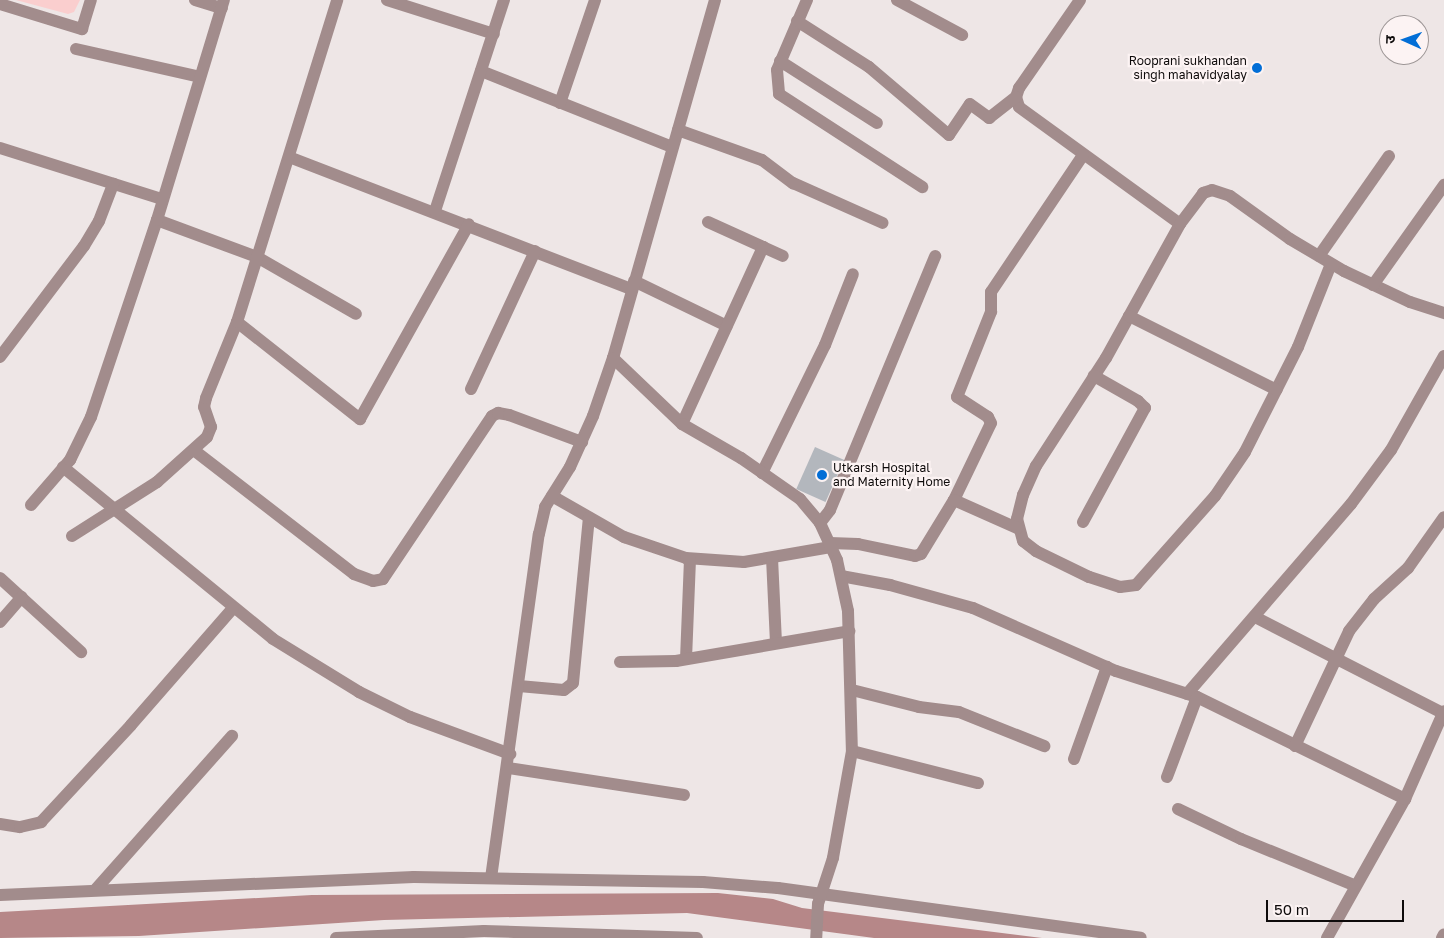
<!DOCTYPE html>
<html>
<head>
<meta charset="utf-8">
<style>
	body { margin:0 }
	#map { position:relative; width:1444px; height:938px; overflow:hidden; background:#eee6e6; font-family:"Golos Text","Noto Sans Devanagari",sans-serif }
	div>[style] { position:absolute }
	.green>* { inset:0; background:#facece }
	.water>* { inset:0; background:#b68788 }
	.building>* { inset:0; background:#b3b7bd; transform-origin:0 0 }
	.minor>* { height:12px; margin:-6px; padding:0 6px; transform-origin:6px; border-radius:6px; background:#a28c8c }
	.tertiary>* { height:12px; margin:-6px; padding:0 6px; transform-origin:6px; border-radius:6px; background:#a28c8c }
	.dots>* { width:14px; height:14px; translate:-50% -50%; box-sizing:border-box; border:2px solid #fcf3f3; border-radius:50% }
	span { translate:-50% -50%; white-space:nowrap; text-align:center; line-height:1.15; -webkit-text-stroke:4.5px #fcf3f3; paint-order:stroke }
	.poi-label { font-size:12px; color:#0e0b0b }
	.right { translate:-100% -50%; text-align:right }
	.left { translate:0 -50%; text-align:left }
	.north { position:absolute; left:1379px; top:15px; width:50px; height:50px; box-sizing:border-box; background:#fcf3f3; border:1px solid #9d9696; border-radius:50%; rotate:272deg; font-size:14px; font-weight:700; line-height:20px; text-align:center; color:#0e0b0b }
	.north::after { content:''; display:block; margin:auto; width:18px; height:22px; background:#026ed6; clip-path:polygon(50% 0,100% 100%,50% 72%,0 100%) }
	.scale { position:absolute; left:1266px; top:900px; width:138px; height:22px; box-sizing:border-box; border:2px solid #0e0b0b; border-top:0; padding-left:6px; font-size:15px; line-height:18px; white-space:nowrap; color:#0e0b0b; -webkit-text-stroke:4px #fcf3f3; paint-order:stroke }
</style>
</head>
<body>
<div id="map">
	<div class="green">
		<i style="clip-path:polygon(16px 0,80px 0,74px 12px,68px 14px)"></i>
	</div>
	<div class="water">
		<i style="clip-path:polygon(718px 893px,773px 899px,802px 908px,1042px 938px,874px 938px,687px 913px,384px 920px,139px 936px,0 938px,0 912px,312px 895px)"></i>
	</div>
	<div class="building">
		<i style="left:815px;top:447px;width:32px;height:46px;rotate:24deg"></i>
	</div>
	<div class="minor">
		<i style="left:195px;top:0;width:28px;rotate:17deg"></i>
		<i style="left:387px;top:0;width:112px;rotate:17.6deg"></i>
		<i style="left:807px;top:0;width:76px;rotate:113.2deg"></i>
		<i style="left:777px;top:70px;width:24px;rotate:85deg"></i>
		<i style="left:779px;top:94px;width:171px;rotate:33deg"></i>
		<i style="left:897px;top:0;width:74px;rotate:28.3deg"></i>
		<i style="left:1080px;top:0;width:107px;rotate:124.7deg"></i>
		<i style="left:1019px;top:88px;width:9px;rotate:108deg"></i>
		<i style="left:1016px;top:97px;width:10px;rotate:73deg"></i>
		<i style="left:1019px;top:107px;width:199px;rotate:36deg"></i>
		<i style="left:0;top:4px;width:86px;rotate:17deg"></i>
		<i style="left:82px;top:29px;width:30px;rotate:-73deg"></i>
		<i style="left:797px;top:21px;width:85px;rotate:32.6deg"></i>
		<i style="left:869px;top:67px;width:105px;rotate:40.4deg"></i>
		<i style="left:949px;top:135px;width:37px;rotate:-56deg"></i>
		<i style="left:970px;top:104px;width:24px;rotate:36deg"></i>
		<i style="left:989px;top:118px;width:34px;rotate:-38deg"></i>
		<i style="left:76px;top:49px;width:127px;rotate:12.7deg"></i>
		<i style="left:780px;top:61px;width:115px;rotate:32.6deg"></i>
		<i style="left:481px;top:71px;width:206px;rotate:21.7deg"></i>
		<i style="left:560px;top:103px;width:109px;rotate:-71.2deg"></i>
		<i style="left:678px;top:130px;width:89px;rotate:19.7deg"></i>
		<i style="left:762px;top:160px;width:39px;rotate:37deg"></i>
		<i style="left:793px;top:183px;width:98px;rotate:24deg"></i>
		<i style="left:0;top:148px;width:170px;rotate:17.5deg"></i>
		<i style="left:289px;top:157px;width:367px;rotate:21.1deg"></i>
		<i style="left:435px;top:211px;width:222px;rotate:-71.9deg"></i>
		<i style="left:157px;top:220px;width:107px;rotate:20.3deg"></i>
		<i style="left:257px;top:257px;width:114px;rotate:29.9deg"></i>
		<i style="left:708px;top:222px;width:82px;rotate:24.4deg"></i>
		<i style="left:1319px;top:256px;width:122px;rotate:-55deg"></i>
		<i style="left:1331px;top:264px;width:89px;rotate:111.7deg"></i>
		<i style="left:1298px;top:347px;width:118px;rotate:116.8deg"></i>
		<i style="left:1245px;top:452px;width:53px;rotate:124.3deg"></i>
		<i style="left:1215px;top:496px;width:119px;rotate:131.6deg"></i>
		<i style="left:1136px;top:585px;width:16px;rotate:173deg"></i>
		<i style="left:1120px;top:587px;width:33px;rotate:-162deg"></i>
		<i style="left:1089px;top:577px;width:59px;rotate:-153.9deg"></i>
		<i style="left:1036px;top:551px;width:16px;rotate:-142deg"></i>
		<i style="left:1023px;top:541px;width:23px;rotate:-105deg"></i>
		<i style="left:1017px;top:519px;width:25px;rotate:-76deg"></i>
		<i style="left:1023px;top:495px;width:32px;rotate:-66deg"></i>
		<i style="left:1036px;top:466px;width:129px;rotate:-57.1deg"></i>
		<i style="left:1106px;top:358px;width:153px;rotate:-61.1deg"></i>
		<i style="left:1180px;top:224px;width:39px;rotate:-53deg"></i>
		<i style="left:1203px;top:193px;width:9px;rotate:-18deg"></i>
		<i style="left:1212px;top:190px;width:19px;rotate:18deg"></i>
		<i style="left:1230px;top:196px;width:74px;rotate:35.6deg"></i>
		<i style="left:1290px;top:239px;width:63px;rotate:30.7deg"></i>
		<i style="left:1344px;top:271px;width:73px;rotate:25.2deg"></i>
		<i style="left:1410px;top:302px;width:36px;rotate:18deg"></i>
		<i style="left:634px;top:281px;width:103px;rotate:25.8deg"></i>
		<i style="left:1373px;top:285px;width:123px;rotate:-54.6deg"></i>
		<i style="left:1129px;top:316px;width:165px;rotate:26.6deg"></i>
		<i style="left:237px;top:322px;width:157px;rotate:38.3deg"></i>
		<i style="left:360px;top:419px;width:223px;rotate:-60.8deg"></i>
		<i style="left:0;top:357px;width:139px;rotate:-52.9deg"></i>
		<i style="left:84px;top:246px;width:29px;rotate:-59deg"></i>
		<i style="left:99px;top:221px;width:40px;rotate:-69deg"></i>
		<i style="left:471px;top:389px;width:152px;rotate:-65.1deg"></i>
		<i style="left:682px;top:424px;width:195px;rotate:-65.4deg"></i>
		<i style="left:195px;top:451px;width:201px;rotate:37.7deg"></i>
		<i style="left:354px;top:574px;width:20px;rotate:20deg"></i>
		<i style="left:373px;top:581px;width:10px;rotate:-11deg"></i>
		<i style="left:383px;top:579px;width:196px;rotate:-56.2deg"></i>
		<i style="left:492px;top:416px;width:7px;rotate:-27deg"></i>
		<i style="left:498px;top:413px;width:11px;rotate:10deg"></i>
		<i style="left:509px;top:415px;width:78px;rotate:20.3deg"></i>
		<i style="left:63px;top:467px;width:271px;rotate:39.3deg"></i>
		<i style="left:273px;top:639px;width:101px;rotate:31.6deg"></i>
		<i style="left:359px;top:692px;width:57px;rotate:26.1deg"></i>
		<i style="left:410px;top:717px;width:107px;rotate:20.3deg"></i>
		<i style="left:762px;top:473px;width:143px;rotate:-63.8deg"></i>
		<i style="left:825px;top:345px;width:76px;rotate:-68.5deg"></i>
		<i style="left:552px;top:496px;width:83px;rotate:29.7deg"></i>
		<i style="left:624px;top:537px;width:65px;rotate:18.7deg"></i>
		<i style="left:686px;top:558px;width:58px;rotate:3.9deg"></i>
		<i style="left:744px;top:562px;width:88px;rotate:-9.8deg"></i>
		<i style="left:954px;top:500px;width:85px;rotate:-64.3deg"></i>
		<i style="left:991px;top:423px;width:7px;rotate:-117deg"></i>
		<i style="left:988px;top:417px;width:37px;rotate:-147deg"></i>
		<i style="left:957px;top:397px;width:92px;rotate:-68.2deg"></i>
		<i style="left:991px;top:312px;width:20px;rotate:-90deg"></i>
		<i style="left:991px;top:292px;width:165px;rotate:-56.1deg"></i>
		<i style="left:31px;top:505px;width:60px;rotate:-49.1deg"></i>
		<i style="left:70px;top:460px;width:48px;rotate:-64deg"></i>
		<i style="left:91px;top:417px;width:208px;rotate:-71.5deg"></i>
		<i style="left:157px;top:220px;width:230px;rotate:-73.1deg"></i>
		<i style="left:1083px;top:522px;width:130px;rotate:-61.5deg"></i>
		<i style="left:1145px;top:408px;width:10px;rotate:-135deg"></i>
		<i style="left:1138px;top:401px;width:51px;rotate:-150.4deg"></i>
		<i style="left:820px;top:523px;width:16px;rotate:-52deg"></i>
		<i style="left:830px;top:510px;width:275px;rotate:-67.5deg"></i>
		<i style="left:72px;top:536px;width:101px;rotate:-32.4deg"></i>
		<i style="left:157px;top:482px;width:67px;rotate:-42deg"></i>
		<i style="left:207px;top:437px;width:11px;rotate:-68deg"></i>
		<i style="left:211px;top:427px;width:21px;rotate:-109deg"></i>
		<i style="left:204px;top:407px;width:9px;rotate:-77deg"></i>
		<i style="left:206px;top:398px;width:82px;rotate:-67.8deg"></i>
		<i style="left:237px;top:322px;width:337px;rotate:-72.7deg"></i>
		<i style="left:830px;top:543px;width:28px;rotate:2deg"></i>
		<i style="left:858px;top:544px;width:58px;rotate:11.9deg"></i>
		<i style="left:915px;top:556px;width:6px;rotate:-18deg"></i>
		<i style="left:921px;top:554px;width:63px;rotate:-58.6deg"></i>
		<i style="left:954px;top:500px;width:69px;rotate:24deg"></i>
		<i style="left:772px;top:558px;width:84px;rotate:87.3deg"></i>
		<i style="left:841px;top:576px;width:50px;rotate:10.4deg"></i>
		<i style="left:890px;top:585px;width:86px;rotate:15.5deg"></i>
		<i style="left:973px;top:608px;width:156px;rotate:23.8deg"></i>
		<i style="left:1116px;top:671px;width:85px;rotate:17.8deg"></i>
		<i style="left:1197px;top:697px;width:232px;rotate:26.1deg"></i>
		<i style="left:0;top:578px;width:110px;rotate:42.4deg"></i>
		<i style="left:1255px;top:617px;width:211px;rotate:27.1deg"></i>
		<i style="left:0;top:622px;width:33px;rotate:-49deg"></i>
		<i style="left:686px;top:659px;width:100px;rotate:-87.7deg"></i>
		<i style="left:620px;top:662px;width:56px;rotate:-1deg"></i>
		<i style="left:676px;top:661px;width:176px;rotate:-9.8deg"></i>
		<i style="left:519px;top:686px;width:45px;rotate:5.1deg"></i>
		<i style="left:564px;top:690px;width:11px;rotate:-38deg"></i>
		<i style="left:573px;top:683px;width:166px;rotate:-84.5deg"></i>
		<i style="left:852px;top:690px;width:69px;rotate:14.2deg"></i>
		<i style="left:919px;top:707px;width:40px;rotate:7.1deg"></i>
		<i style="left:959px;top:712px;width:92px;rotate:21.8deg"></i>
		<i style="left:1187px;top:694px;width:251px;rotate:-49.2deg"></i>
		<i style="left:1351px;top:504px;width:67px;rotate:-53.5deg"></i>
		<i style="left:1391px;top:450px;width:108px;rotate:-60.6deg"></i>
		<i style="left:1295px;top:746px;width:127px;rotate:-64.8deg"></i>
		<i style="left:1349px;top:631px;width:41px;rotate:-52deg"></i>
		<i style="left:1374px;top:599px;width:46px;rotate:-42.4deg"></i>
		<i style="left:1408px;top:568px;width:62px;rotate:-54.8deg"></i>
		<i style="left:852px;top:751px;width:130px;rotate:14.3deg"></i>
		<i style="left:1074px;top:759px;width:98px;rotate:-70.3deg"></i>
		<i style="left:508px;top:768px;width:178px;rotate:8.7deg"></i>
		<i style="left:1167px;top:777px;width:85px;rotate:-69.4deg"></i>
		<i style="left:1178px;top:809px;width:70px;rotate:25.5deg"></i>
		<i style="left:1241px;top:839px;width:122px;rotate:22.2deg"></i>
		<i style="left:0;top:824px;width:20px;rotate:9deg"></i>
		<i style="left:20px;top:827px;width:22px;rotate:-13deg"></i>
		<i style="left:41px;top:822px;width:132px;rotate:-47.1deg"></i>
		<i style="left:131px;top:725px;width:155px;rotate:-48.9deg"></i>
		<i style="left:491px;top:878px;width:347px;rotate:-82.1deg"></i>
		<i style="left:539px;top:534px;width:28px;rotate:-77deg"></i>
		<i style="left:545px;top:507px;width:47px;rotate:-58deg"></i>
		<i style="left:570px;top:467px;width:56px;rotate:-65.7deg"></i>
		<i style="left:593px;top:416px;width:61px;rotate:-71deg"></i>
		<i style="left:96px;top:889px;width:205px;rotate:-48.4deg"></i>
		<i style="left:0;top:895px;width:414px;rotate:-2.5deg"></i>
		<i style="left:414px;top:877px;width:289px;rotate:1deg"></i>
		<i style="left:703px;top:882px;width:75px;rotate:4.6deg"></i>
		<i style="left:778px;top:888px;width:366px;rotate:7.8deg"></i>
		<i style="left:1327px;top:938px;width:159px;rotate:-60.7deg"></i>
		<i style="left:1405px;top:799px;width:96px;rotate:-66.1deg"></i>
		<i style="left:1442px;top:938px;width:4px;rotate:-63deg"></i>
	</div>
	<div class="tertiary">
		<i style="left:715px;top:0;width:372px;rotate:105.9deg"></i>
		<i style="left:613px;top:358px;width:95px;rotate:43.7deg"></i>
		<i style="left:682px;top:424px;width:68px;rotate:30deg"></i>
		<i style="left:741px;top:458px;width:72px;rotate:34.8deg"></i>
		<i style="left:800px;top:499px;width:31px;rotate:50deg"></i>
		<i style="left:820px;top:523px;width:41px;rotate:65.3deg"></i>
		<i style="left:837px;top:560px;width:52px;rotate:77.8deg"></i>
		<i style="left:848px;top:611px;width:140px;rotate:88.4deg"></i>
		<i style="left:852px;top:751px;width:109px;rotate:100.1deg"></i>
		<i style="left:833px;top:858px;width:48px;rotate:108.1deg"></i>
		<i style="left:818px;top:904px;width:34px;rotate:93deg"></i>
		<i style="left:336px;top:938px;width:148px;rotate:-2.7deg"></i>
		<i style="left:484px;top:931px;width:213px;rotate:1.9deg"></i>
	</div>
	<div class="dots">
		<i style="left:1257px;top:68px;background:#026ed6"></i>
		<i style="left:822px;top:475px;background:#026ed6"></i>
	</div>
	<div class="poi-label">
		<span class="right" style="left:1247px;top:68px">Rooprani sukhandan<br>singh mahavidyalay</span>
		<span class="left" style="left:833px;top:475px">Utkarsh Hospital<br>and Maternity Home</span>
	</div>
	<div class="north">उ</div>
	<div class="scale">50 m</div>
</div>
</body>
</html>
